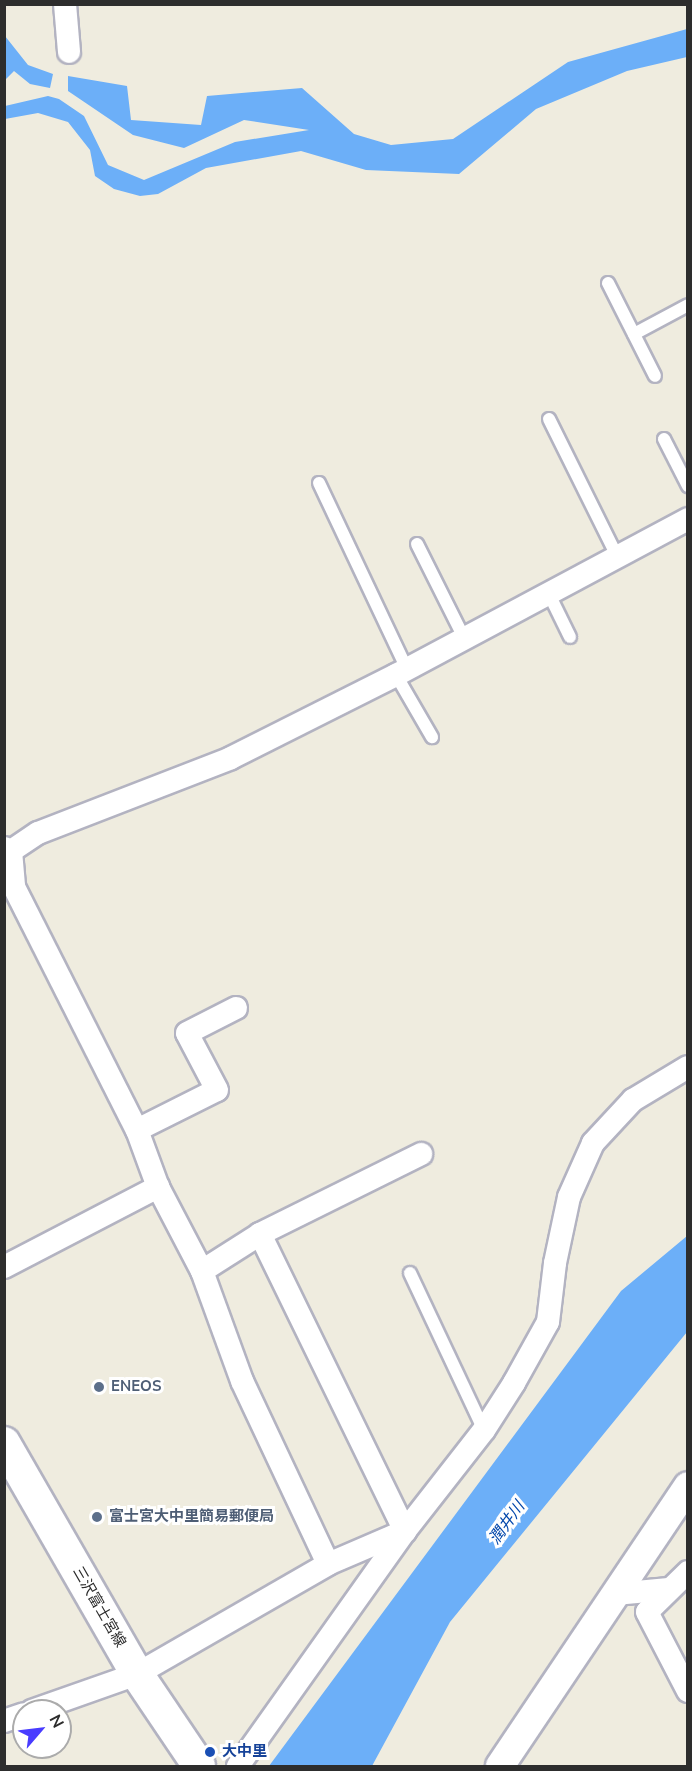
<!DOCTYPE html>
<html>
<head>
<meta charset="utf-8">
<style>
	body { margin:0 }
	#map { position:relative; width:692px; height:1771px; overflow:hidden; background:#efecdf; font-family:"Nunito Sans","Noto Sans JP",sans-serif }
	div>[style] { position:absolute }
	.water>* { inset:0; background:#6caff8 }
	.roads { filter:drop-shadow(2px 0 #b3b3c1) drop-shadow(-2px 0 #b3b3c1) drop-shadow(0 2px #b3b3c1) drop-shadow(0 -2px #b3b3c1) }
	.service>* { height:12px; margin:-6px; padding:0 6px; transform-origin:6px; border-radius:6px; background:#fff }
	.minor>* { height:22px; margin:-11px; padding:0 11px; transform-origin:11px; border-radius:11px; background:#fff }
	.tertiary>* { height:28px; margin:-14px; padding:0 14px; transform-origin:14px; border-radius:14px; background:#fff }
	.secondary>* { height:32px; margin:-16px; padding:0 16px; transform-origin:16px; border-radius:16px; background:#fff }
	.dots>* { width:16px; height:16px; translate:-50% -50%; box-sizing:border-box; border:3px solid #fff; border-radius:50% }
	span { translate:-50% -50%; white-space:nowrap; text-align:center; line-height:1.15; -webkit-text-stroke:6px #fff; paint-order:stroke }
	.service-label { font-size:15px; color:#4e5e75; font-weight:700 }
	.left { translate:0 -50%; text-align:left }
	.street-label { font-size:15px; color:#2d2d2d }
	.transit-label { font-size:15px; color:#164399; font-weight:700 }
	.water-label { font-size:16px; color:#0347ab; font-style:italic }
	.frame { position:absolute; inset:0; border:6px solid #2d2d2d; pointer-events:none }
	.north { position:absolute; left:12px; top:1699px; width:60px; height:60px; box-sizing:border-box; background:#fff; border:2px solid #ababab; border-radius:50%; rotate:62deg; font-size:16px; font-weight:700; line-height:24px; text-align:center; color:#2d2d2d }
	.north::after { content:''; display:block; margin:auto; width:21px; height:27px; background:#493cff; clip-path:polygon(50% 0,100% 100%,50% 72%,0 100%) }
</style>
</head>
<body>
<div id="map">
	<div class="water">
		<i style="clip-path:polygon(687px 29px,687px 57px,627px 71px,536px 109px,459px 174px,366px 170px,301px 151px,206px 168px,158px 194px,140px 196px,114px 189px,95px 176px,90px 150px,68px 122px,38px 113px,5px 119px,5px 106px,48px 96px,59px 99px,84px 116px,108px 165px,144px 180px,235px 142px,309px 130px,244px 120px,184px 148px,133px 135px,68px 91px,68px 76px,127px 86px,131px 120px,201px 125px,207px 96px,302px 88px,354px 134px,391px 145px,453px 139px,568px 62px)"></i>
		<i style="clip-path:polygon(5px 36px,28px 65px,53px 74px,50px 88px,30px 84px,14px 71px,5px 80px)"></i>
		<i style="clip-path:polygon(687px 1236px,687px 1332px,450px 1622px,372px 1766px,269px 1766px,621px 1291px)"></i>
	</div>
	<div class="roads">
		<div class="service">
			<i style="left:608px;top:283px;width:104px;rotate:63.2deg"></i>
			<i style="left:634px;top:334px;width:61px;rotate:-28.2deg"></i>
			<i style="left:549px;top:419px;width:153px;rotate:63.6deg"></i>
			<i style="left:664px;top:439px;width:53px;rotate:62.9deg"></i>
			<i style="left:319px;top:483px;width:206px;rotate:64.7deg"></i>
			<i style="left:417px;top:544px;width:105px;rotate:63.4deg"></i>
			<i style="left:548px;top:592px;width:50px;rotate:63.9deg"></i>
			<i style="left:396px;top:675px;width:72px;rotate:59.9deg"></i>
			<i style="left:410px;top:1273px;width:174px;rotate:64.8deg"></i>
		</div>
		<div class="minor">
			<i style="left:65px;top:4px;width:48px;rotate:85.2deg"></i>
			<i style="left:4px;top:848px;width:8px;rotate:23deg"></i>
			<i style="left:11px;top:851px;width:32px;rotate:-34deg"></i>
			<i style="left:38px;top:833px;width:207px;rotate:-21.2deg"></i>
			<i style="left:231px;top:758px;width:185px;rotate:-26.7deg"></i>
			<i style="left:396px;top:675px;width:331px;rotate:-28.1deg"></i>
			<i style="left:11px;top:851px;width:36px;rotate:85deg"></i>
			<i style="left:14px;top:887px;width:272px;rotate:63.2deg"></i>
			<i style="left:137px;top:1130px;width:61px;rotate:69.8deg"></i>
			<i style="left:158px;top:1187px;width:95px;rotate:62.4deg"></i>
			<i style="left:202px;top:1271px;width:117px;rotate:70deg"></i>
			<i style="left:242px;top:1381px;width:202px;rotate:64.8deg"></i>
			<i style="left:137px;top:1130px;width:89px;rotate:-26.6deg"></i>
			<i style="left:217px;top:1090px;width:64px;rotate:-117.8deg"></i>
			<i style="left:187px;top:1033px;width:55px;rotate:-27deg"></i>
			<i style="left:260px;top:1234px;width:331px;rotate:64deg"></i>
			<i style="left:4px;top:1267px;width:174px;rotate:-27.5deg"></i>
			<i style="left:202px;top:1271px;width:69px;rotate:-32.5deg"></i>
			<i style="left:260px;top:1234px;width:180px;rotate:-26.4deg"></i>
			<i style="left:688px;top:1572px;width:57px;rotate:135.7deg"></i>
			<i style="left:647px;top:1612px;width:89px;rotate:62.6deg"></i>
			<i style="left:615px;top:1594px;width:54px;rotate:-5.3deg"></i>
			<i style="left:32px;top:1711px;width:111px;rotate:-19.4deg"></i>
			<i style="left:137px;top:1674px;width:220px;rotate:-29.9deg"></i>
			<i style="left:328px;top:1564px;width:84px;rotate:-23.2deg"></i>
			<i style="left:4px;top:1721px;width:21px;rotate:-19deg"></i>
			<i style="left:238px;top:1766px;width:288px;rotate:-54.6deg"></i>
			<i style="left:405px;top:1531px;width:128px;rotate:-52deg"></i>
			<i style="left:484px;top:1430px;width:56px;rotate:-57.4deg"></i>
			<i style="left:514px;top:1383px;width:70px;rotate:-60.9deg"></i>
			<i style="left:548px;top:1322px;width:59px;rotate:-83.2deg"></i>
			<i style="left:555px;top:1263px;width:67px;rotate:-78deg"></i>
			<i style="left:569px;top:1197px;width:59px;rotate:-66deg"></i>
			<i style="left:593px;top:1143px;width:59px;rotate:-47.1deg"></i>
			<i style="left:633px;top:1100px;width:64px;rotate:-31deg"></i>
		</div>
		<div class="tertiary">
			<i style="left:500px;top:1766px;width:337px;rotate:-56.1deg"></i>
		</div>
		<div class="secondary">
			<i style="left:4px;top:1443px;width:267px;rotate:60.1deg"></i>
			<i style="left:137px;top:1674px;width:111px;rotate:56deg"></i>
		</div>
	</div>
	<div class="dots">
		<i style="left:99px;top:1387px;background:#5c6f8a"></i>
		<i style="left:97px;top:1517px;background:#5c6f8a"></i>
		<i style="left:210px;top:1752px;background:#1a4fb4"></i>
	</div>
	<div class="service-label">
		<span class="left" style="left:111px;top:1387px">ENEOS</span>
		<span class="left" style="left:109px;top:1517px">富士宮大中里簡易郵便局</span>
	</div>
	<div class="street-label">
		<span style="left:99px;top:1607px;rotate:60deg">三沢富士宮線</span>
	</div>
	<div class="transit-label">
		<span class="left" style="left:222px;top:1752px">大中里</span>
	</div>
	<div class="water-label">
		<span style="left:507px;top:1523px;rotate:-54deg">潤井川</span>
	</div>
	<div class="frame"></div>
	<div class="north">N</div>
</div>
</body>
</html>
